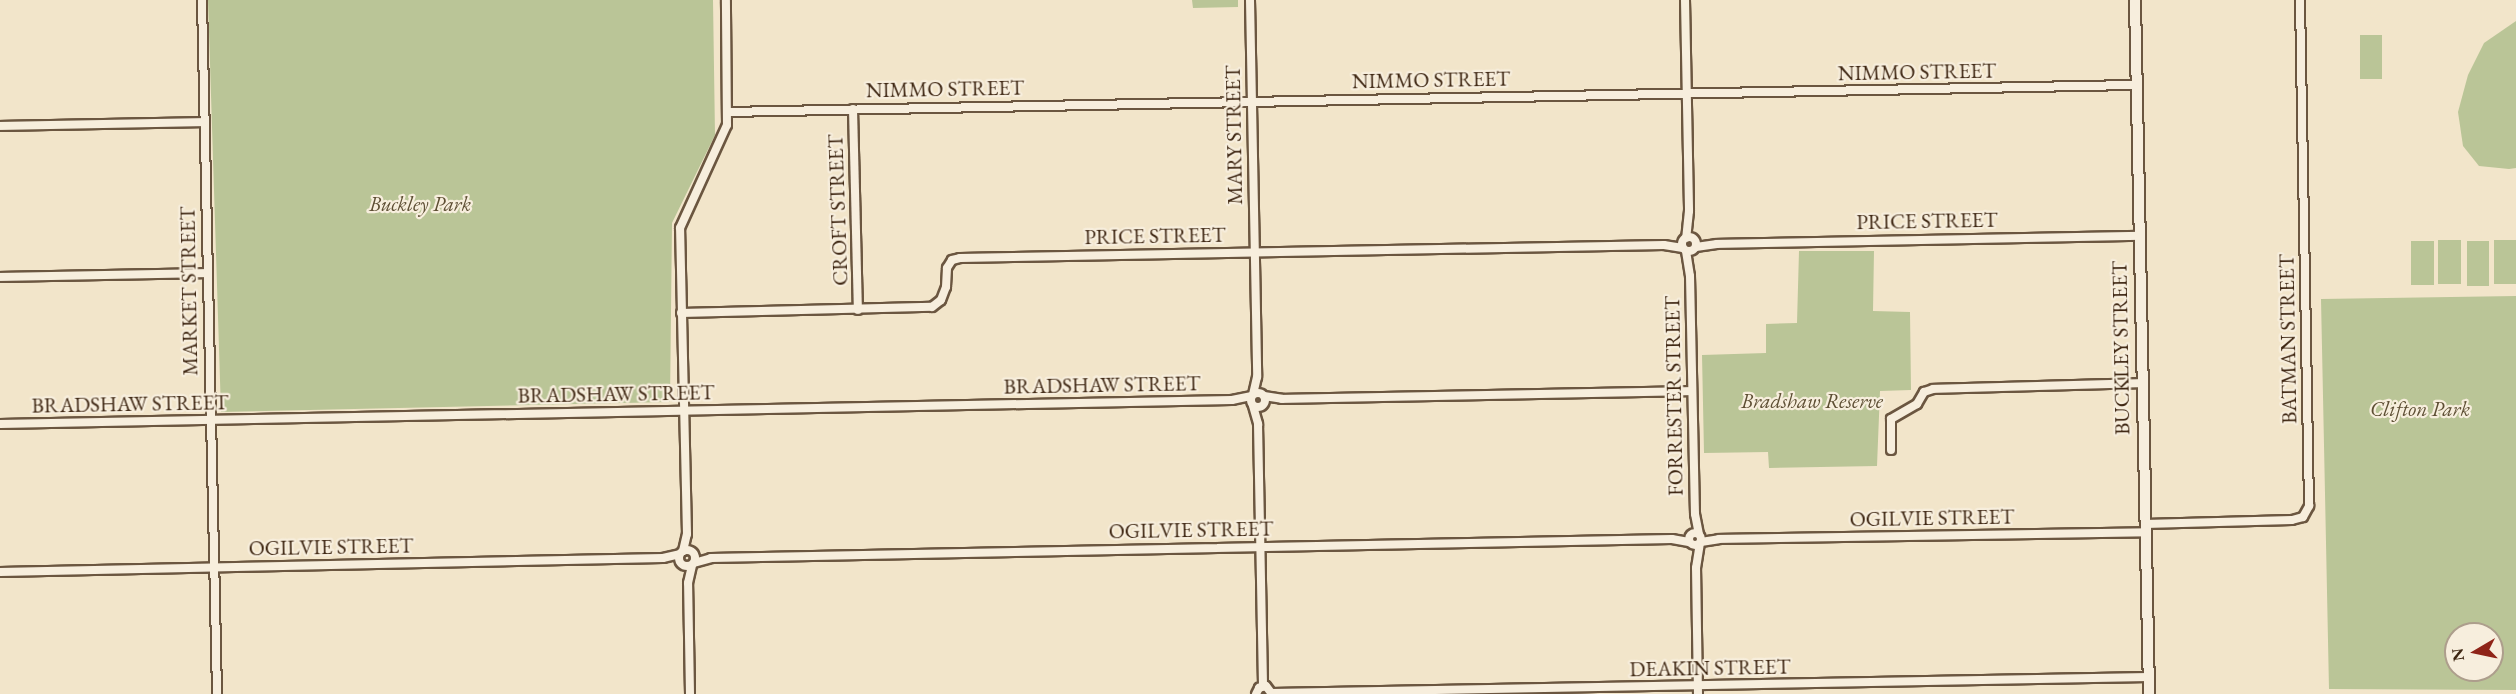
<!DOCTYPE html>
<html>
<head>
<meta charset="utf-8">
<style>
	body { margin:0 }
	#map { position:relative; width:2516px; height:694px; overflow:hidden; background:#f2e5ca; font-family:"EB Garamond",serif }
	div>[style] { position:absolute }
	.green>* { inset:0; background:#bac597; transform-origin:0 0 }
	.roads { filter:drop-shadow(2px 0 #6b5640) drop-shadow(-2px 0 #6b5640) drop-shadow(0 2px #6b5640) drop-shadow(0 -2px #6b5640) }
	.street>* { height:8px; margin:-4px; padding:0 4px; transform-origin:4px; border-radius:4px; background:#f7eedd }
	.street>.ring { margin:-4px; padding:0; box-sizing:content-box; background:none; border:8px solid #f7eedd; border-radius:50% }
	.secondary>* { height:10px; margin:-5px; padding:0 5px; transform-origin:5px; border-radius:5px; background:#f7eedd }
	span { translate:-50% -50%; white-space:nowrap; text-align:center; line-height:1.15; -webkit-text-stroke:4.5px #f7eedd; paint-order:stroke }
	.street-label { font-size:21px; color:#3e2612 }
	.park-label { font-size:21px; color:#5d4e33; font-style:italic }
	.north { position:absolute; left:2444px; top:622px; width:60px; height:60px; box-sizing:border-box; background:#f7eedd; border:2px solid #ad9e8c; border-radius:50%; rotate:261deg; font-size:16px; font-weight:700; line-height:24px; text-align:center; color:#3e2612 }
	.north::after { content:''; display:block; margin:auto; width:21px; height:27px; background:#8f2418; clip-path:polygon(50% 0,100% 100%,50% 72%,0 100%) }
</style>
</head>
<body>
<div id="map">
	<div class="green">
		<i style="clip-path:polygon(208px 0,713px 0,715px 135px,672px 223px,670px 402px,221px 412px)"></i>
		<i style="clip-path:polygon(1192px 0,1238px 0,1238px 7px,1193px 8px)"></i>
		<i style="clip-path:polygon(2516px 21px,2516px 168px,2509px 169px,2479px 166px,2463px 146px,2458px 112px,2468px 75px,2484px 43px)"></i>
		<i style="left:2382px;top:35px;width:44px;height:22px;rotate:90deg"></i>
		<i style="left:2461px;top:240px;width:44px;height:23px;rotate:90deg"></i>
		<i style="left:2494px;top:240px;width:22px;height:44px"></i>
		<i style="left:2411px;top:241px;width:23px;height:44px"></i>
		<i style="left:2467px;top:241px;width:22px;height:45px"></i>
		<i style="clip-path:polygon(1799px 251px,1874px 251px,1873px 311px,1910px 312px,1911px 390px,1880px 391px,1877px 466px,1769px 468px,1768px 452px,1704px 453px,1702px 355px,1766px 353px,1766px 324px,1797px 323px)"></i>
		<i style="clip-path:polygon(evenodd,2516px 296px,2516px 690px,2329px 689px,2321px 299px,2516px 296px,2456px 634px,2492px 634px,2492px 670px,2456px 670px,2456px 634px)"></i>
	</div>
	<div class="roads">
		<div class="street">
			<i style="left:202px;top:0;width:694px;rotate:88.76deg"></i>
			<i style="left:1250px;top:0;width:377px;rotate:88.9deg"></i>
			<i style="left:1257px;top:377px;width:17px;rotate:103deg"></i>
			<i style="left:1685px;top:0;width:211px;rotate:88.9deg"></i>
			<i style="left:1689px;top:211px;width:27px;rotate:96deg"></i>
			<i style="left:853px;top:109px;width:201px;rotate:88.6deg"></i>
			<i style="left:727px;top:112px;width:1409px;rotate:-1.1deg"></i>
			<i style="left:0;top:126px;width:204px;rotate:-1.1deg"></i>
			<i class="ring" style="left:1682px;top:237px;width:6px;height:6px"></i>
			<i style="left:1696px;top:247px;width:21px;rotate:-8deg"></i>
			<i style="left:1717px;top:244px;width:421px;rotate:-1.1deg"></i>
			<i style="left:1686px;top:251px;width:25px;rotate:81deg"></i>
			<i style="left:1690px;top:276px;width:238px;rotate:88.8deg"></i>
			<i style="left:1695px;top:514px;width:20px;rotate:79deg"></i>
			<i style="left:0;top:277px;width:207px;rotate:-1.1deg"></i>
			<i style="left:681px;top:313px;width:251px;rotate:-1.4deg"></i>
			<i style="left:932px;top:307px;width:11px;rotate:-38deg"></i>
			<i style="left:941px;top:300px;width:14px;rotate:-69deg"></i>
			<i style="left:946px;top:287px;width:19px;rotate:-87deg"></i>
			<i style="left:947px;top:268px;width:9px;rotate:-58deg"></i>
			<i style="left:952px;top:260px;width:8px;rotate:-14deg"></i>
			<i style="left:960px;top:258px;width:704px;rotate:-1.06deg"></i>
			<i style="left:1664px;top:245px;width:19px;rotate:9deg"></i>
			<i class="ring" style="left:1251px;top:393px;width:6px;height:6px"></i>
			<i style="left:1264px;top:396px;width:18px;rotate:9deg"></i>
			<i style="left:1282px;top:399px;width:410px;rotate:-1.1deg"></i>
			<i style="left:1253px;top:406px;width:19px;rotate:74deg"></i>
			<i style="left:1258px;top:424px;width:262px;rotate:88.9deg"></i>
			<i style="left:0;top:424px;width:1232px;rotate:-1.12deg"></i>
			<i style="left:1232px;top:400px;width:19px;rotate:-12deg"></i>
			<i style="left:1891px;top:450px;width:31px;rotate:-90deg"></i>
			<i style="left:1891px;top:419px;width:30px;rotate:-30deg"></i>
			<i style="left:1917px;top:404px;width:14px;rotate:-60deg"></i>
			<i style="left:1924px;top:392px;width:9px;rotate:-18deg"></i>
			<i style="left:1933px;top:389px;width:209px;rotate:-1.6deg"></i>
			<i style="left:2145px;top:524px;width:147px;rotate:-1.6deg"></i>
			<i style="left:2292px;top:520px;width:11px;rotate:-15deg"></i>
			<i style="left:2303px;top:517px;width:13px;rotate:-61deg"></i>
			<i style="left:2309px;top:506px;width:506px;rotate:-91.02deg"></i>
			<i class="ring" style="left:1689px;top:533px;width:4px;height:4px"></i>
			<i style="left:1701px;top:542px;width:18px;rotate:-9deg"></i>
			<i style="left:1719px;top:539px;width:426px;rotate:-0.9deg"></i>
			<i class="ring" style="left:679px;top:550px;width:8px;height:8px"></i>
			<i style="left:683px;top:551px;width:17px;rotate:-77deg"></i>
			<i style="left:687px;top:534px;width:306px;rotate:-91.3deg"></i>
			<i style="left:680px;top:228px;width:113px;rotate:-65.5deg"></i>
			<i style="left:727px;top:125px;width:125px;rotate:-90.5deg"></i>
			<i style="left:694px;top:563px;width:18px;rotate:-16deg"></i>
			<i style="left:711px;top:558px;width:961px;rotate:-1.13deg"></i>
			<i style="left:1672px;top:539px;width:17px;rotate:10deg"></i>
			<i style="left:0;top:572px;width:663px;rotate:-1.21deg"></i>
			<i style="left:663px;top:558px;width:17px;rotate:-13deg"></i>
			<i style="left:1272px;top:693px;width:877px;rotate:-1.05deg"></i>
			<i style="left:690px;top:694px;width:111px;rotate:-91deg"></i>
			<i style="left:688px;top:583px;width:18px;rotate:-77deg"></i>
			<i style="left:1256px;top:694px;width:7px;rotate:-63deg"></i>
			<i style="left:1259px;top:688px;width:7px;rotate:-16deg"></i>
			<i style="left:1266px;top:686px;width:10px;rotate:53deg"></i>
			<i style="left:1698px;top:694px;width:126px;rotate:-90.9deg"></i>
			<i style="left:1696px;top:568px;width:24px;rotate:-81deg"></i>
		</div>
		<div class="secondary">
			<i style="left:2135px;top:0;width:694px;rotate:88.84deg"></i>
		</div>
	</div>
	<div class="street-label">
		<span style="left:1917px;top:72px;rotate:-1deg">NIMMO STREET</span>
		<span style="left:1431px;top:80px;rotate:-1deg">NIMMO STREET</span>
		<span style="left:945px;top:89px;rotate:-1deg">NIMMO STREET</span>
		<span style="left:1234px;top:135px;rotate:-91deg">MARY STREET</span>
		<span style="left:838px;top:210px;rotate:-92deg">CROFT STREET</span>
		<span style="left:1927px;top:221px;rotate:-1deg">PRICE STREET</span>
		<span style="left:1155px;top:236px;rotate:-1deg">PRICE STREET</span>
		<span style="left:189px;top:291px;rotate:-91deg">MARKET STREET</span>
		<span style="left:2288px;top:339px;rotate:-91deg">BATMAN STREET</span>
		<span style="left:2121px;top:348px;rotate:-91deg">BUCKLEY STREET</span>
		<span style="left:1102px;top:385px;rotate:-1deg">BRADSHAW STREET</span>
		<span style="left:616px;top:394px;rotate:-1deg">BRADSHAW STREET</span>
		<span style="left:1674px;top:396px;rotate:-91deg">FORRESTER STREET</span>
		<span style="left:130px;top:404px;rotate:-1deg">BRADSHAW STREET</span>
		<span style="left:1932px;top:518px;rotate:-1deg">OGILVIE STREET</span>
		<span style="left:1191px;top:530px;rotate:-1deg">OGILVIE STREET</span>
		<span style="left:331px;top:547px;rotate:-1deg">OGILVIE STREET</span>
		<span style="left:1710px;top:668px;rotate:-1deg">DEAKIN STREET</span>
	</div>
	<div class="park-label">
		<span style="left:420px;top:204px">Buckley Park</span>
		<span style="left:1812px;top:401px">Bradshaw Reserve</span>
		<span style="left:2420px;top:409px">Clifton Park</span>
	</div>
	<div class="north">N</div>
</div>
</body>
</html>
